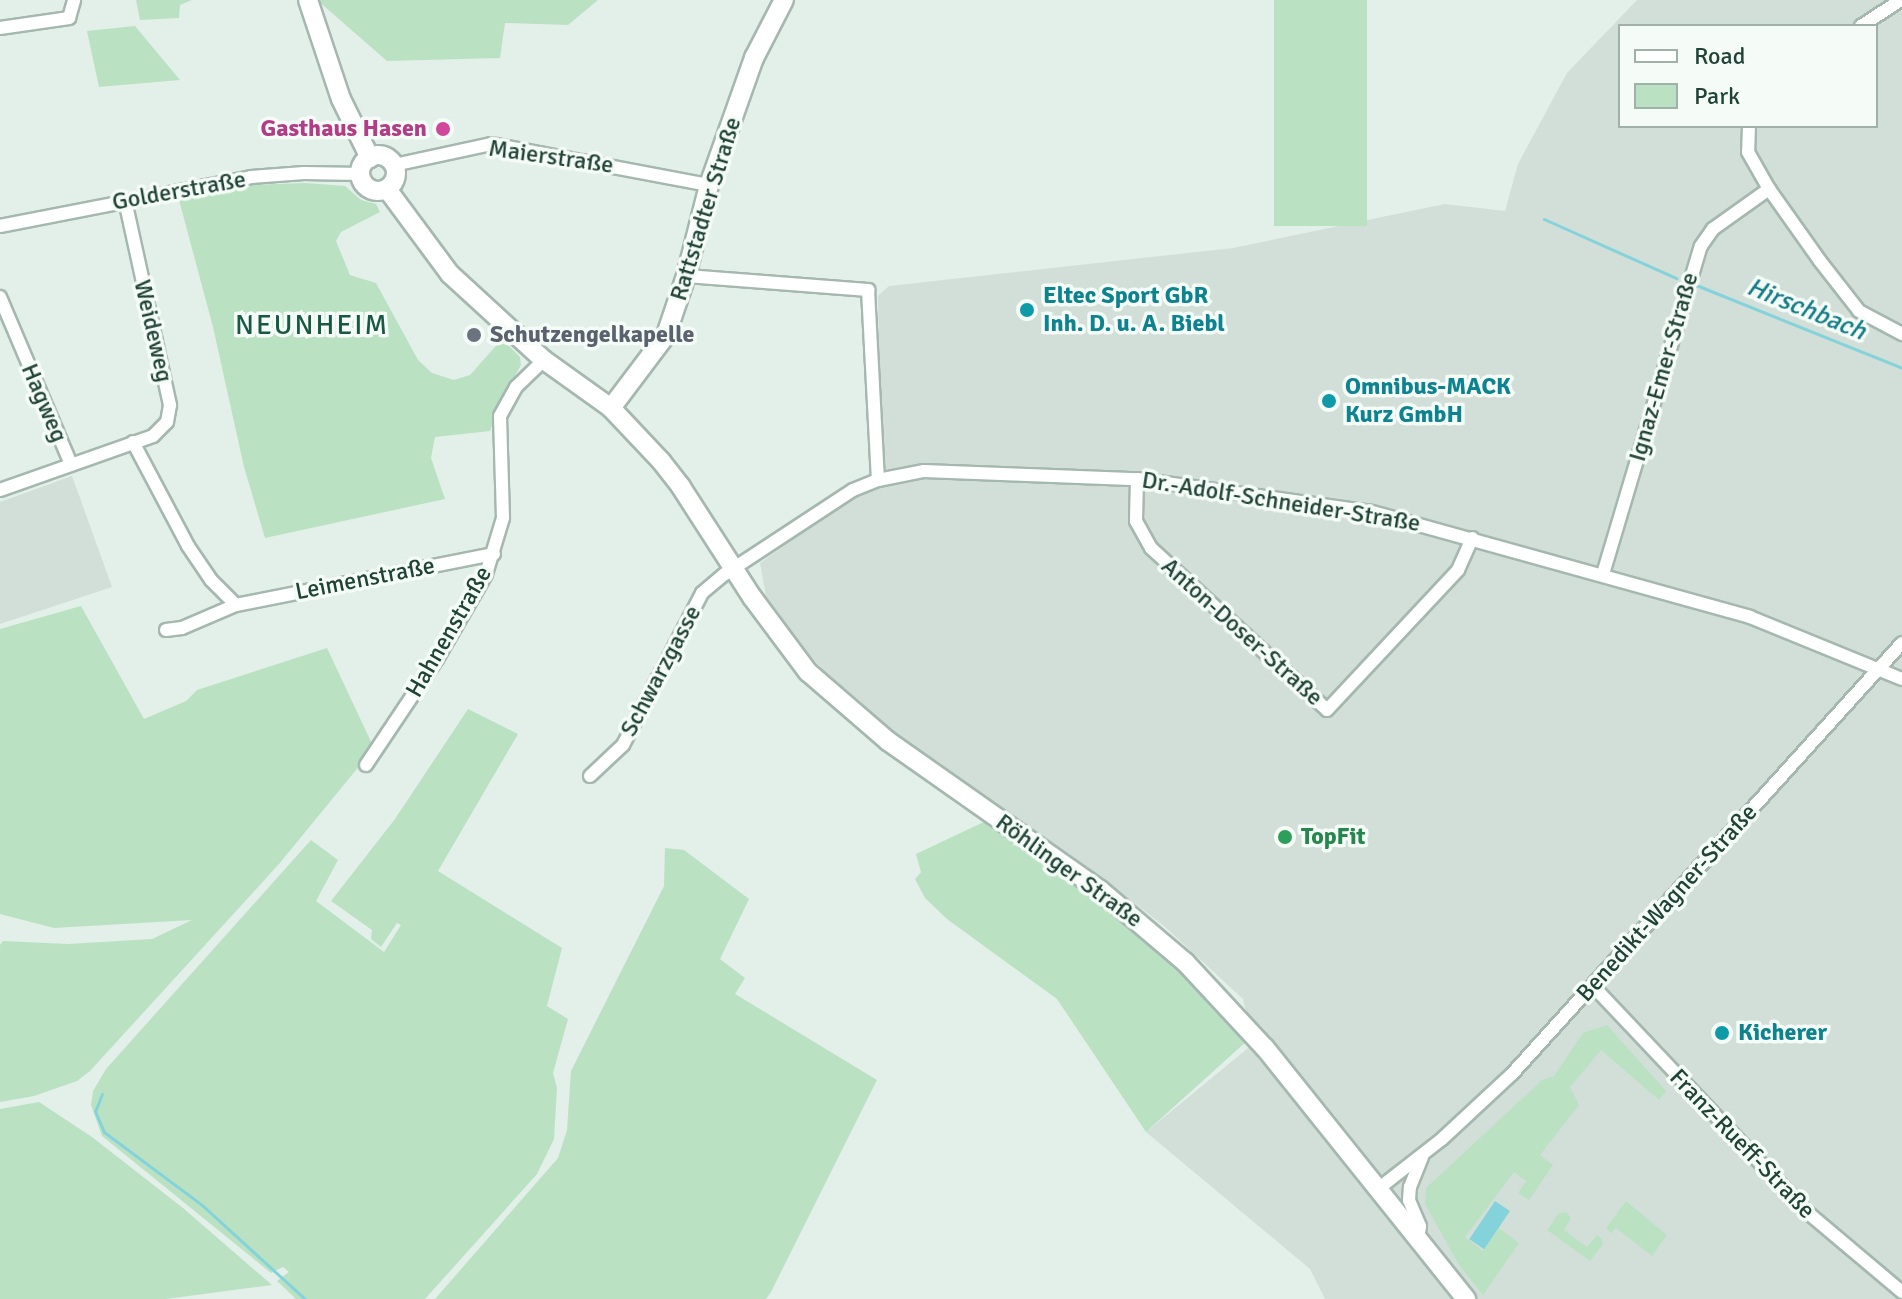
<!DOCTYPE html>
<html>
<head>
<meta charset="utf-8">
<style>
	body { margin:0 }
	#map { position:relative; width:1902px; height:1299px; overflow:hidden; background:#e3efe9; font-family:Signika,sans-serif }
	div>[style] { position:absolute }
	.built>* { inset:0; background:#d1dfd8 }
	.green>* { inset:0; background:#bae2c2; transform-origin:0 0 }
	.water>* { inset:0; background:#85d3da; transform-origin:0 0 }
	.stream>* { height:3px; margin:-1.5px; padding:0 1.5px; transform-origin:1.5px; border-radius:1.5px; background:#85d3da }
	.roads { filter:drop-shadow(2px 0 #a5b8b0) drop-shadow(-2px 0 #a5b8b0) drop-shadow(0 2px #a5b8b0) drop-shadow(0 -2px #a5b8b0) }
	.street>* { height:12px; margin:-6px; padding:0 6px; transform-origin:6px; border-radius:6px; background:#fff }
	.secondary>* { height:18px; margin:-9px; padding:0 9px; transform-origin:9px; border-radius:9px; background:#fff }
	.secondary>.ring { margin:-9px; padding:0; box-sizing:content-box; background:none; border:18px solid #fff; border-radius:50% }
	.dots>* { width:22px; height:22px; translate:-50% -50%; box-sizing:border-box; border:4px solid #f5fbf7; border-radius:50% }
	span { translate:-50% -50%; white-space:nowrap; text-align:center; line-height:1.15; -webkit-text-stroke:7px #f5fbf7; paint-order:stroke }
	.hotel-label { font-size:24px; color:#b23c85; font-weight:700 }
	.right { translate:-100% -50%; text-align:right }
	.street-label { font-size:24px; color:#204337 }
	.culture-label { font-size:24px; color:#0d838f; font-weight:700 }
	.left { translate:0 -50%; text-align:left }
	.worship-label { font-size:24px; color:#5b616d; font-weight:700 }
	.leisure-label { font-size:24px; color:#27864d; font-weight:700 }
	.water-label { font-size:26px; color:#127c87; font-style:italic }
	.quarter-label { font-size:28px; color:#195844; letter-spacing:2px }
	.legend { position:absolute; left:1618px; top:24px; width:260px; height:104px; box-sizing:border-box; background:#f5fbf7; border:2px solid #a0b1aa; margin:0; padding:10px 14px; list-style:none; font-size:24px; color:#204337 }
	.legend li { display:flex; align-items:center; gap:16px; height:40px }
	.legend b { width:40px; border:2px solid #a0b1aa }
</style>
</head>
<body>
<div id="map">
	<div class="built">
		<i style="clip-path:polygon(evenodd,1637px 0,1902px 0,1902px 1299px,1325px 1299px,1310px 1269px,1146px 1132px,1253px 1044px,1243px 999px,1164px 926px,1107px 882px,898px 735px,835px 683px,807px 652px,766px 596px,760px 563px,853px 497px,888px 480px,881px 446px,878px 296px,889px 286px,1233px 248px,1445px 204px,1505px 211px,1518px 164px,1567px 73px,1637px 0,1620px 26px,1876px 26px,1876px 126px,1620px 126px,1620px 26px)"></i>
		<i style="clip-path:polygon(72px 476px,112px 587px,0 624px,0 502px)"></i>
	</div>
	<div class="green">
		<i style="clip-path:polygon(136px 0,192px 0,180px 5px,179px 18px,140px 20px)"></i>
		<i style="clip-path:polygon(317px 0,598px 0,568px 25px,505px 23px,500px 58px,387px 61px)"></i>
		<i style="left:1274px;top:0;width:93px;height:226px"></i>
		<i style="clip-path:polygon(135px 26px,180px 80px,99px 87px,87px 31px)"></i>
		<i style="clip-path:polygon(306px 183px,345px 186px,361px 200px,376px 204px,380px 212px,341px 232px,336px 241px,350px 275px,376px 283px,418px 360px,432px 373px,454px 380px,470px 375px,502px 339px,520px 357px,521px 365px,499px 404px,490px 431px,435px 437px,431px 458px,445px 499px,265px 538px,244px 467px,213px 327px,179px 200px,243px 185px)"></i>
		<i style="clip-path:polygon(81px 606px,144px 719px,186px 701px,197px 690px,327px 648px,374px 748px,279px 864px,90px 1071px,77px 1081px,34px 1096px,0 1102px,0 945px,3px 941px,68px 944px,152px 939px,192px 920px,54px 928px,0 914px,0 629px)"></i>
		<i style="clip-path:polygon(468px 709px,518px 734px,438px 871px,562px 948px,547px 1006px,568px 1019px,553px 1073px,557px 1088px,554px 1139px,537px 1174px,425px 1299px,296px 1299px,277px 1281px,289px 1272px,283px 1267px,271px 1273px,102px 1136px,91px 1105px,93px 1091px,106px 1069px,311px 840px,338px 860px,316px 901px,384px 952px,401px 925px,397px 923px,381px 947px,371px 939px,372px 930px,331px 901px,395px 819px)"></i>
		<i style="clip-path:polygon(988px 820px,1111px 908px,1192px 981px,1248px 1040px,1146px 1132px,1057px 999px,947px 919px,925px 898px,915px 879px,921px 872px,916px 854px)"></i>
		<i style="clip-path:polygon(665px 848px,684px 850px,749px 899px,720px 959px,745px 978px,735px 994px,877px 1080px,771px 1292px,766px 1299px,435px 1299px,558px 1158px,567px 1130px,571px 1071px,664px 886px)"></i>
		<i style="clip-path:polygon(1607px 1025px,1666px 1091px,1659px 1100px,1601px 1050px,1570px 1087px,1579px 1105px,1540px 1155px,1553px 1165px,1529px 1200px,1518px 1193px,1526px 1181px,1514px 1172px,1465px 1237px,1483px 1251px,1499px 1228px,1519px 1243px,1483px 1295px,1459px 1265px,1425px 1204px,1426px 1188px,1542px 1080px,1554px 1076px,1583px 1033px)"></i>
		<i style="clip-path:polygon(39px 1102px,92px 1137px,183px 1208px,272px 1285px,166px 1299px,0 1299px,0 1109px)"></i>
		<i style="clip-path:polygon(1626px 1201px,1667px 1235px,1652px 1256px,1616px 1228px,1611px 1233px,1606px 1228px)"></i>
		<i style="clip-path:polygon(1566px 1212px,1571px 1218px,1564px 1230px,1587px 1247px,1597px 1235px,1602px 1239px,1603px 1244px,1590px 1261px,1547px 1230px,1559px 1213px)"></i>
	</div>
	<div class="water">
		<i style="left:1495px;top:1201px;width:18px;height:46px;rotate:34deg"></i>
	</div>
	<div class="stream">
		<i style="left:1544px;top:219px;width:145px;rotate:24.1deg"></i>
		<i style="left:1696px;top:285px;width:222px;rotate:21.9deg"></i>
		<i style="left:102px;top:1094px;width:18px;rotate:112deg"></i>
		<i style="left:95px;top:1111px;width:23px;rotate:67deg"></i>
		<i style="left:104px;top:1132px;width:122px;rotate:36.7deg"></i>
		<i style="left:202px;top:1205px;width:139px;rotate:42.4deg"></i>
	</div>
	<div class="roads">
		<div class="street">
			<i style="left:1861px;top:26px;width:48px;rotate:-33deg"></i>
			<i style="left:0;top:28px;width:70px;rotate:-8.2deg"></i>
			<i style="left:69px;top:18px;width:19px;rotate:-74deg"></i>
			<i style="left:1749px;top:126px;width:26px;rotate:92deg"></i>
			<i style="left:1748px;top:152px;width:43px;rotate:60.4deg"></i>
			<i style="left:1769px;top:189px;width:88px;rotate:54.7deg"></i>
			<i style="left:1820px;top:261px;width:63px;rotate:52deg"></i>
			<i style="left:1859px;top:311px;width:49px;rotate:28.1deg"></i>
			<i style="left:394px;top:165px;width:99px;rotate:-12.2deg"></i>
			<i style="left:491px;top:144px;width:222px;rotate:10.7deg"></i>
			<i style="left:0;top:226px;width:256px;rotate:-11deg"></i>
			<i style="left:251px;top:177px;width:53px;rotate:-4.3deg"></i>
			<i style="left:304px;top:173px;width:57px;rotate:1deg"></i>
			<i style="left:686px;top:276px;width:183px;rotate:4.4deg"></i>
			<i style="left:868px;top:290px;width:190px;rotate:87deg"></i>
			<i style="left:0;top:297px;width:181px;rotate:67deg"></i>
			<i style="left:133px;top:442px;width:118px;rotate:62.1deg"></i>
			<i style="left:188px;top:546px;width:41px;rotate:55.9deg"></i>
			<i style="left:211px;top:580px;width:35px;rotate:45deg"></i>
			<i style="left:236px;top:605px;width:263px;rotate:-11.2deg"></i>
			<i style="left:1137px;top:479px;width:42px;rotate:91.4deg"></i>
			<i style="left:1136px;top:521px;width:31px;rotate:61deg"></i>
			<i style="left:1151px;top:548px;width:239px;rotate:42.6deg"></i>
			<i style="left:1327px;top:710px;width:192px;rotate:-46.9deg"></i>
			<i style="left:1458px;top:570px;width:35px;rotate:-66deg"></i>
			<i style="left:0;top:490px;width:162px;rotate:-19.4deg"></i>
			<i style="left:153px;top:436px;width:20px;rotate:-45deg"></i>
			<i style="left:167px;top:422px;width:17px;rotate:-80deg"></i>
			<i style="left:170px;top:405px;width:210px;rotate:-102.4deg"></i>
			<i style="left:1603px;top:574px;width:342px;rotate:-73.4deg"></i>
			<i style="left:1701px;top:246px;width:21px;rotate:-55deg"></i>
			<i style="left:1713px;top:229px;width:69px;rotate:-35.5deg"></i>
			<i style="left:166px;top:630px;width:16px;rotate:-7deg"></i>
			<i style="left:182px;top:628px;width:59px;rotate:-23.1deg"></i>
			<i style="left:366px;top:765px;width:128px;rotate:-56.2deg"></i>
			<i style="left:437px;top:659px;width:98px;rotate:-60deg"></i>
			<i style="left:486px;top:574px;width:59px;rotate:-73.1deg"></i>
			<i style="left:503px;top:518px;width:102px;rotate:-91.7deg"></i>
			<i style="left:500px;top:416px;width:33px;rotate:-61deg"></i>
			<i style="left:516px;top:387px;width:39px;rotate:-44deg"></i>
			<i style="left:590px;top:776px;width:45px;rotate:-43.2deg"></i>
			<i style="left:623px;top:745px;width:171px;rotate:-62.5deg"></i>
			<i style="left:702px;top:593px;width:30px;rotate:-40deg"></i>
			<i style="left:725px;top:574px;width:153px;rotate:-33.3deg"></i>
			<i style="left:853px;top:490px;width:27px;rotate:-22deg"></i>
			<i style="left:878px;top:480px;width:47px;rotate:-11.1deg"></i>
			<i style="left:924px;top:471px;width:213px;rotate:2.2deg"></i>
			<i style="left:1137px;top:479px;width:237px;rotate:8deg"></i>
			<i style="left:1372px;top:512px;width:392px;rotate:15.5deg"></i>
			<i style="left:1750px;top:617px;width:164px;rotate:22.2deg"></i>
			<i style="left:1593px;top:986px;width:311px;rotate:46.6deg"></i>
			<i style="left:1807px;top:1212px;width:124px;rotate:40.1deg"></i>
			<i style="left:1378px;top:1189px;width:81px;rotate:-38deg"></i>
			<i style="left:1442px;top:1139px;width:96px;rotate:-42.9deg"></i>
			<i style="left:1512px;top:1074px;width:581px;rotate:-47.86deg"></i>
			<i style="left:1418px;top:1239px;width:13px;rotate:-81deg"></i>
			<i style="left:1420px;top:1226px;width:28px;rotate:-113deg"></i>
			<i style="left:1409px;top:1200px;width:13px;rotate:-86deg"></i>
			<i style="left:1410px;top:1187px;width:32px;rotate:-68deg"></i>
		</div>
		<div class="secondary">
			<i style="left:308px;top:0;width:104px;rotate:71.6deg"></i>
			<i style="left:341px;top:99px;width:66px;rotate:63.8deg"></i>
			<i class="ring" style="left:360px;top:155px;width:18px;height:18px"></i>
			<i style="left:387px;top:189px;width:106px;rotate:53.5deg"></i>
			<i style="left:450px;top:274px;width:127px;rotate:42.5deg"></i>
			<i style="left:544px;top:360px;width:82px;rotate:35.6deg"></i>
			<i style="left:611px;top:408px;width:73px;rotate:46.7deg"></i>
			<i style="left:661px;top:461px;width:33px;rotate:52deg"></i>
			<i style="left:681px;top:487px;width:131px;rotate:57.2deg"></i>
			<i style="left:752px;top:597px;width:94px;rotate:53.3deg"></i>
			<i style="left:808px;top:672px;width:106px;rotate:40.8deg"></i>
			<i style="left:888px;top:741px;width:259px;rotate:35.1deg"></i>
			<i style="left:1100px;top:890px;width:111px;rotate:40.3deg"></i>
			<i style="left:1185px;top:962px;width:117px;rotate:47.1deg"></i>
			<i style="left:1265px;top:1048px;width:322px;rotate:51.3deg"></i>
			<i style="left:611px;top:408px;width:91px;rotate:-53deg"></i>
			<i style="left:666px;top:335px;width:62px;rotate:-71.3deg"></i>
			<i style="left:686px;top:276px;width:94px;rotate:-75.8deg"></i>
			<i style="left:709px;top:185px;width:135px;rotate:-70.5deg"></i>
			<i style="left:754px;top:58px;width:65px;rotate:-62.7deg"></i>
		</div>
	</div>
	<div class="dots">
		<i style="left:443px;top:129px;background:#d1479c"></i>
		<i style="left:1027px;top:310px;background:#0f9aa8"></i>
		<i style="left:474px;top:335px;background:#6b7280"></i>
		<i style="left:1329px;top:401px;background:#0f9aa8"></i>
		<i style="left:1285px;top:837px;background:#2e9e5b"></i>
		<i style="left:1722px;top:1033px;background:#0f9aa8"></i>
	</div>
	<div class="hotel-label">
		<span class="right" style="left:427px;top:129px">Gasthaus Hasen</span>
	</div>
	<div class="street-label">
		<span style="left:551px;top:157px;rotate:8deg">Maierstraße</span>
		<span style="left:179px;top:191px;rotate:-10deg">Golderstraße</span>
		<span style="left:706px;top:209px;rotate:-73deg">Rattstadter Straße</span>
		<span style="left:153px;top:331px;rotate:77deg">Weideweg</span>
		<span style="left:1664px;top:367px;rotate:-74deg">Ignaz-Emer-Straße</span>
		<span style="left:44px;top:403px;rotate:67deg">Hagweg</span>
		<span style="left:1281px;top:502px;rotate:9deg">Dr.-Adolf-Schneider-Straße</span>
		<span style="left:365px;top:579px;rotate:-11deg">Leimenstraße</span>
		<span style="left:449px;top:632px;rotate:-60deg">Hahnenstraße</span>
		<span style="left:1242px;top:632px;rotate:42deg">Anton-Doser-Straße</span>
		<span style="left:661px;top:671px;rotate:-62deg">Schwarzgasse</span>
		<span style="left:1069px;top:871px;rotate:36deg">Röhlinger Straße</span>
		<span style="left:1667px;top:903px;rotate:-48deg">Benedikt-Wagner-Straße</span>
		<span style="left:1742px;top:1144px;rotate:46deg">Franz-Rueff-Straße</span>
	</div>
	<div class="culture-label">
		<span class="left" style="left:1043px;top:310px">Eltec Sport GbR<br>Inh. D. u. A. Biebl</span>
		<span class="left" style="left:1345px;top:401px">Omnibus-MACK<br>Kurz GmbH</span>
		<span class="left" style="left:1738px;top:1033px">Kicherer</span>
	</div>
	<div class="worship-label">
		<span class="left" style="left:490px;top:335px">Schutzengelkapelle</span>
	</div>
	<div class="leisure-label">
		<span class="left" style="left:1301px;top:837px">TopFit</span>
	</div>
	<div class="water-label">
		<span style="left:1806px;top:310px;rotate:22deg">Hirschbach</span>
	</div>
	<div class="quarter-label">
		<span style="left:312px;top:325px">NEUNHEIM</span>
	</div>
	<ul class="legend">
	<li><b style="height:10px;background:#fff"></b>Road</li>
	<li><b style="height:22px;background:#bae2c2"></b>Park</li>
	</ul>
</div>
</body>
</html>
